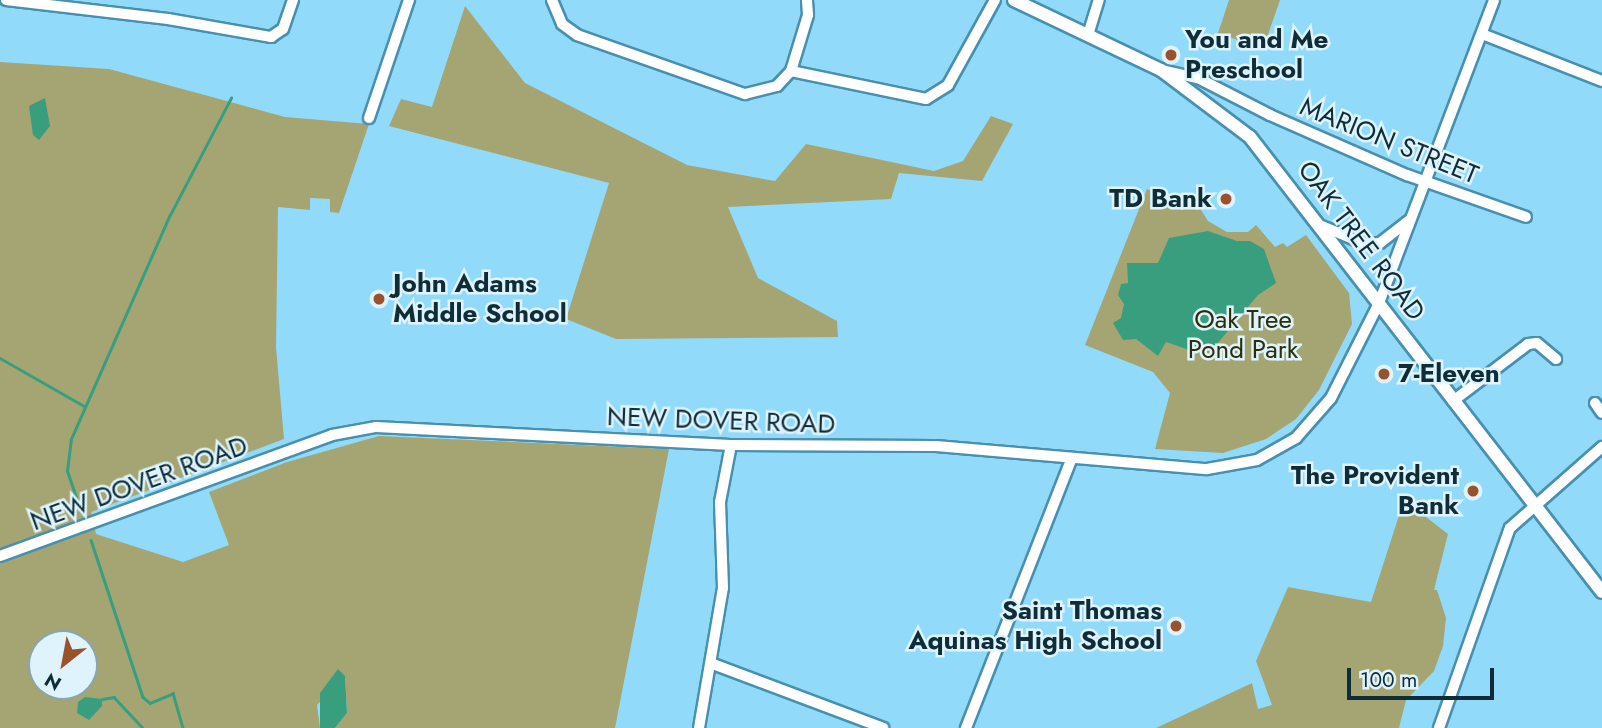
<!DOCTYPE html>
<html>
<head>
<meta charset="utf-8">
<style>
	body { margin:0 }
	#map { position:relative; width:1602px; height:728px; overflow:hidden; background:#92dafa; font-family:Jost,sans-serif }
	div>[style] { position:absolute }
	.green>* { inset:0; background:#a5a574 }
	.water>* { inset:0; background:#399e7d }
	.stream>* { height:2.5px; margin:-1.25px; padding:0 1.25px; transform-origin:1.25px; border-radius:1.25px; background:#399e7d }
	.roads { filter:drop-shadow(2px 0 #4990ae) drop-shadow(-2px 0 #4990ae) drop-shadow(0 2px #4990ae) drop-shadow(0 -2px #4990ae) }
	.minor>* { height:10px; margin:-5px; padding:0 5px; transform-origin:5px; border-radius:5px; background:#fff }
	.major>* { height:12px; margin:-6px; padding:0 6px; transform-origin:6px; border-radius:6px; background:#fff }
	.dots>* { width:19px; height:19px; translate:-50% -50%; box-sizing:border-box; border:4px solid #def3fc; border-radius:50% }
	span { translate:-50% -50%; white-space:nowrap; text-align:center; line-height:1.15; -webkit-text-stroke:5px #def3fc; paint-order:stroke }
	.poi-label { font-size:26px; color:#0f2d39; font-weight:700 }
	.left { translate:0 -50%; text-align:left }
	.right { translate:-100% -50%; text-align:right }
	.street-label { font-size:26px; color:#0f2d39 }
	.park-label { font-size:26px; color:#2e2d08 }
	.north { position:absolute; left:28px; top:630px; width:70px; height:70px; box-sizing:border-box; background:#def3fc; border:2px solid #8ba4ae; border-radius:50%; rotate:211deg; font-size:19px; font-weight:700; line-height:28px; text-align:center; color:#0f2d39 }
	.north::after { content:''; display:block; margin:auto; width:24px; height:32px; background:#99522b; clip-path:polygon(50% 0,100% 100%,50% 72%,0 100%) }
	.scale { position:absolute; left:1347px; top:668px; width:147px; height:32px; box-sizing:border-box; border:4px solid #0f2d39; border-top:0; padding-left:9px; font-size:21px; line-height:24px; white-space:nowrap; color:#0f2d39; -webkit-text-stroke:5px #def3fc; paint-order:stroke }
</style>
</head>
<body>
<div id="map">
	<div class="green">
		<i style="clip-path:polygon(1229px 0,1280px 0,1263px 49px,1218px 33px)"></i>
		<i style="clip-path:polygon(465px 6px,525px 83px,687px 165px,775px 181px,806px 144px,934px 171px,963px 161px,991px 116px,1013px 124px,982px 181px,899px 173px,891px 199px,728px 207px,758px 278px,837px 321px,838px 337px,616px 339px,566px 319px,609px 183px,389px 126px,401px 99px,432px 107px)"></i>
		<i style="clip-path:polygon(evenodd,0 62px,109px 69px,285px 117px,369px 124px,339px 213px,330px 212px,330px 199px,310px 198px,310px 210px,278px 207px,276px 347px,284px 439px,91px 512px,96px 534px,183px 562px,229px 545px,209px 492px,287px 462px,379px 436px,669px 449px,615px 728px,335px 728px,347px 713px,345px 676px,317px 705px,320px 728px,0 728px,0 62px,42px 644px,84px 644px,84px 686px,42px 686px,42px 644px)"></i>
		<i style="clip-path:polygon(1147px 189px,1188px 206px,1196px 202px,1208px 221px,1227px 232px,1248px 232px,1256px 225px,1275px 247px,1283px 243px,1287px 247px,1306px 235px,1349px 293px,1352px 324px,1319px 390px,1296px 419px,1266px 439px,1223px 453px,1155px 449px,1170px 393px,1153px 372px,1085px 345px)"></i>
		<i style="clip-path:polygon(1404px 500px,1448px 534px,1434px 590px,1437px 590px,1446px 618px,1443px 646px,1434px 671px,1406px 700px,1399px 728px,1156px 728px,1252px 683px,1258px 709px,1272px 705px,1256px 661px,1288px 587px,1371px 602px)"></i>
	</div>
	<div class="water">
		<i style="clip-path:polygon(45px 98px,50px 126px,39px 140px,33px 135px,29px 106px)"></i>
		<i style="clip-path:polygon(1208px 231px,1237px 241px,1250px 241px,1264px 249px,1276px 283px,1258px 295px,1217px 344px,1206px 349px,1195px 352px,1166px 342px,1158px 356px,1136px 339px,1123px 340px,1113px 323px,1121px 318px,1124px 304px,1118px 295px,1121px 284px,1128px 283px,1127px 263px,1158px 263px,1169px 238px)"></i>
		<i style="clip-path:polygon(338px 669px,345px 676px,347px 713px,335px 728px,320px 728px,320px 693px)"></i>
		<i style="clip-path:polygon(85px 697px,102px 699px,102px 706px,89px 720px,77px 713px,78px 702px)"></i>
	</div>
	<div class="stream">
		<i style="left:0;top:358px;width:97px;rotate:29.7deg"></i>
		<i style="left:81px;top:512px;width:43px;rotate:-108.9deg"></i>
		<i style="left:67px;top:471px;width:32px;rotate:-83deg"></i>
		<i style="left:71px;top:439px;width:245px;rotate:-66.2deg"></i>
		<i style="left:170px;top:215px;width:132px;rotate:-62.5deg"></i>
		<i style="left:91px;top:540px;width:165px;rotate:71.7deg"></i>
		<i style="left:143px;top:697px;width:9px;rotate:41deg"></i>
		<i style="left:150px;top:703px;width:25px;rotate:-23deg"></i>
		<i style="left:173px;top:693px;width:36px;rotate:74deg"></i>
		<i style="left:102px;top:699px;width:12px;rotate:-9deg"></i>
		<i style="left:114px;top:697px;width:42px;rotate:46.9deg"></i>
	</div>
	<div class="roads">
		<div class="minor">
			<i style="left:6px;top:0;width:163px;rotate:6.7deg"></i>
			<i style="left:168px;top:19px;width:105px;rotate:9.9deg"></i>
			<i style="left:271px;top:37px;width:14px;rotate:-34deg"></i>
			<i style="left:283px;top:29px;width:31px;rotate:-71deg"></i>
			<i style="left:552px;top:0;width:26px;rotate:67deg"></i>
			<i style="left:562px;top:24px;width:19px;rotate:36deg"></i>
			<i style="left:577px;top:35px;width:178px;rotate:19.4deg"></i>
			<i style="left:745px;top:94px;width:33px;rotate:-14deg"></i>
			<i style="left:777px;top:86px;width:21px;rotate:-47deg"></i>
			<i style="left:791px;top:71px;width:59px;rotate:-73.1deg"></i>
			<i style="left:808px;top:15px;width:15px;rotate:-94deg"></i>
			<i style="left:1482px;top:34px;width:129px;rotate:21.4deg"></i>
			<i style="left:1088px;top:35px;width:37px;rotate:-73deg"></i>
			<i style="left:1162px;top:70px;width:37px;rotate:13deg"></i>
			<i style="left:1198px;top:78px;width:81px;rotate:27.2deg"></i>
			<i style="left:1270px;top:115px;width:150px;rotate:23.7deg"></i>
			<i style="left:1407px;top:175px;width:126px;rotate:19.4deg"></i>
			<i style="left:791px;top:71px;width:138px;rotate:11.7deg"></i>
			<i style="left:926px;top:99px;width:26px;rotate:-32deg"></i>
			<i style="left:948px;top:85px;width:97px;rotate:-61.1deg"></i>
			<i style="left:369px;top:118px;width:125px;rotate:-71.3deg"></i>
			<i style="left:1322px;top:226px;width:47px;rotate:22.7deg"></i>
			<i style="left:1365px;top:244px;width:15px;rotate:-4deg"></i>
			<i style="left:1380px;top:243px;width:36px;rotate:-38deg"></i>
			<i style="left:1453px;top:401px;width:94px;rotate:-37.2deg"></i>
			<i style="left:1528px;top:344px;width:9px;rotate:-6deg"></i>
			<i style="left:1537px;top:343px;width:25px;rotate:40deg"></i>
			<i style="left:1595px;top:403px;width:12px;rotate:55deg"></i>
			<i style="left:0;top:556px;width:353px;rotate:-20deg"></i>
			<i style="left:332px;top:435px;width:45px;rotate:-10.3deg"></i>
			<i style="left:376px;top:427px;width:355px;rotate:2.9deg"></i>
			<i style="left:731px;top:445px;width:205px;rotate:0.3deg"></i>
			<i style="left:936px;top:446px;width:272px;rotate:4.9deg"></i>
			<i style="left:1207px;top:469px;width:51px;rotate:-10.2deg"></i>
			<i style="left:1257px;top:460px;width:45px;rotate:-29.4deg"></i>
			<i style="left:1296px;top:438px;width:53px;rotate:-48.8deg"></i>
			<i style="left:1331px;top:398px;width:106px;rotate:-63.2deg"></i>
			<i style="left:1379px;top:303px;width:324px;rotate:-69.2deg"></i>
			<i style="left:713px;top:664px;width:182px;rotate:20.6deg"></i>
			<i style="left:699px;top:728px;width:142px;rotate:-80.3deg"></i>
			<i style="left:723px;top:588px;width:86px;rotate:-92deg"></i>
			<i style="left:720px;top:502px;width:58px;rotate:-79.1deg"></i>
			<i style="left:966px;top:728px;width:290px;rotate:-68.6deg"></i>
			<i style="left:1439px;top:728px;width:212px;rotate:-70.5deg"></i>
			<i style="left:1510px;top:528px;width:123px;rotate:-41.4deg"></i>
		</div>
		<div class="major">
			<i style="left:1014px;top:0;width:163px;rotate:25.5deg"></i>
			<i style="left:1161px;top:70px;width:111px;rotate:37deg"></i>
			<i style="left:1250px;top:137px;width:575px;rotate:52.27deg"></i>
		</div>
	</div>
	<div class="dots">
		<i style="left:1171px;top:55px;background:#99522b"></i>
		<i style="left:1226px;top:199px;background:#99522b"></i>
		<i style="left:379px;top:299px;background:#99522b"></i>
		<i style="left:1384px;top:374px;background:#99522b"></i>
		<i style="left:1473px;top:491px;background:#99522b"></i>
		<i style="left:1176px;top:626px;background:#99522b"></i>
	</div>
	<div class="poi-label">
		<span class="left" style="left:1185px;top:55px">You and Me<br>Preschool</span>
		<span class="right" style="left:1212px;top:199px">TD Bank</span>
		<span class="left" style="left:393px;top:299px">John Adams<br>Middle School</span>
		<span class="left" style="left:1398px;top:374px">7-Eleven</span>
		<span class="right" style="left:1459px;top:491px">The Provident<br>Bank</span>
		<span class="right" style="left:1162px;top:626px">Saint Thomas<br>Aquinas High School</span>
	</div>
	<div class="street-label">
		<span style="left:1389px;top:141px;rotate:22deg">MARION STREET</span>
		<span style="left:1361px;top:241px;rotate:53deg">OAK TREE ROAD</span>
		<span style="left:721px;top:421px;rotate:2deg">NEW DOVER ROAD</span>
		<span style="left:139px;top:484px;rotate:-20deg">NEW DOVER ROAD</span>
	</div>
	<div class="park-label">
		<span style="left:1243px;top:335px">Oak Tree<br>Pond Park</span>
	</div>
	<div class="north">N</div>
	<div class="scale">100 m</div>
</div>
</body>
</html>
